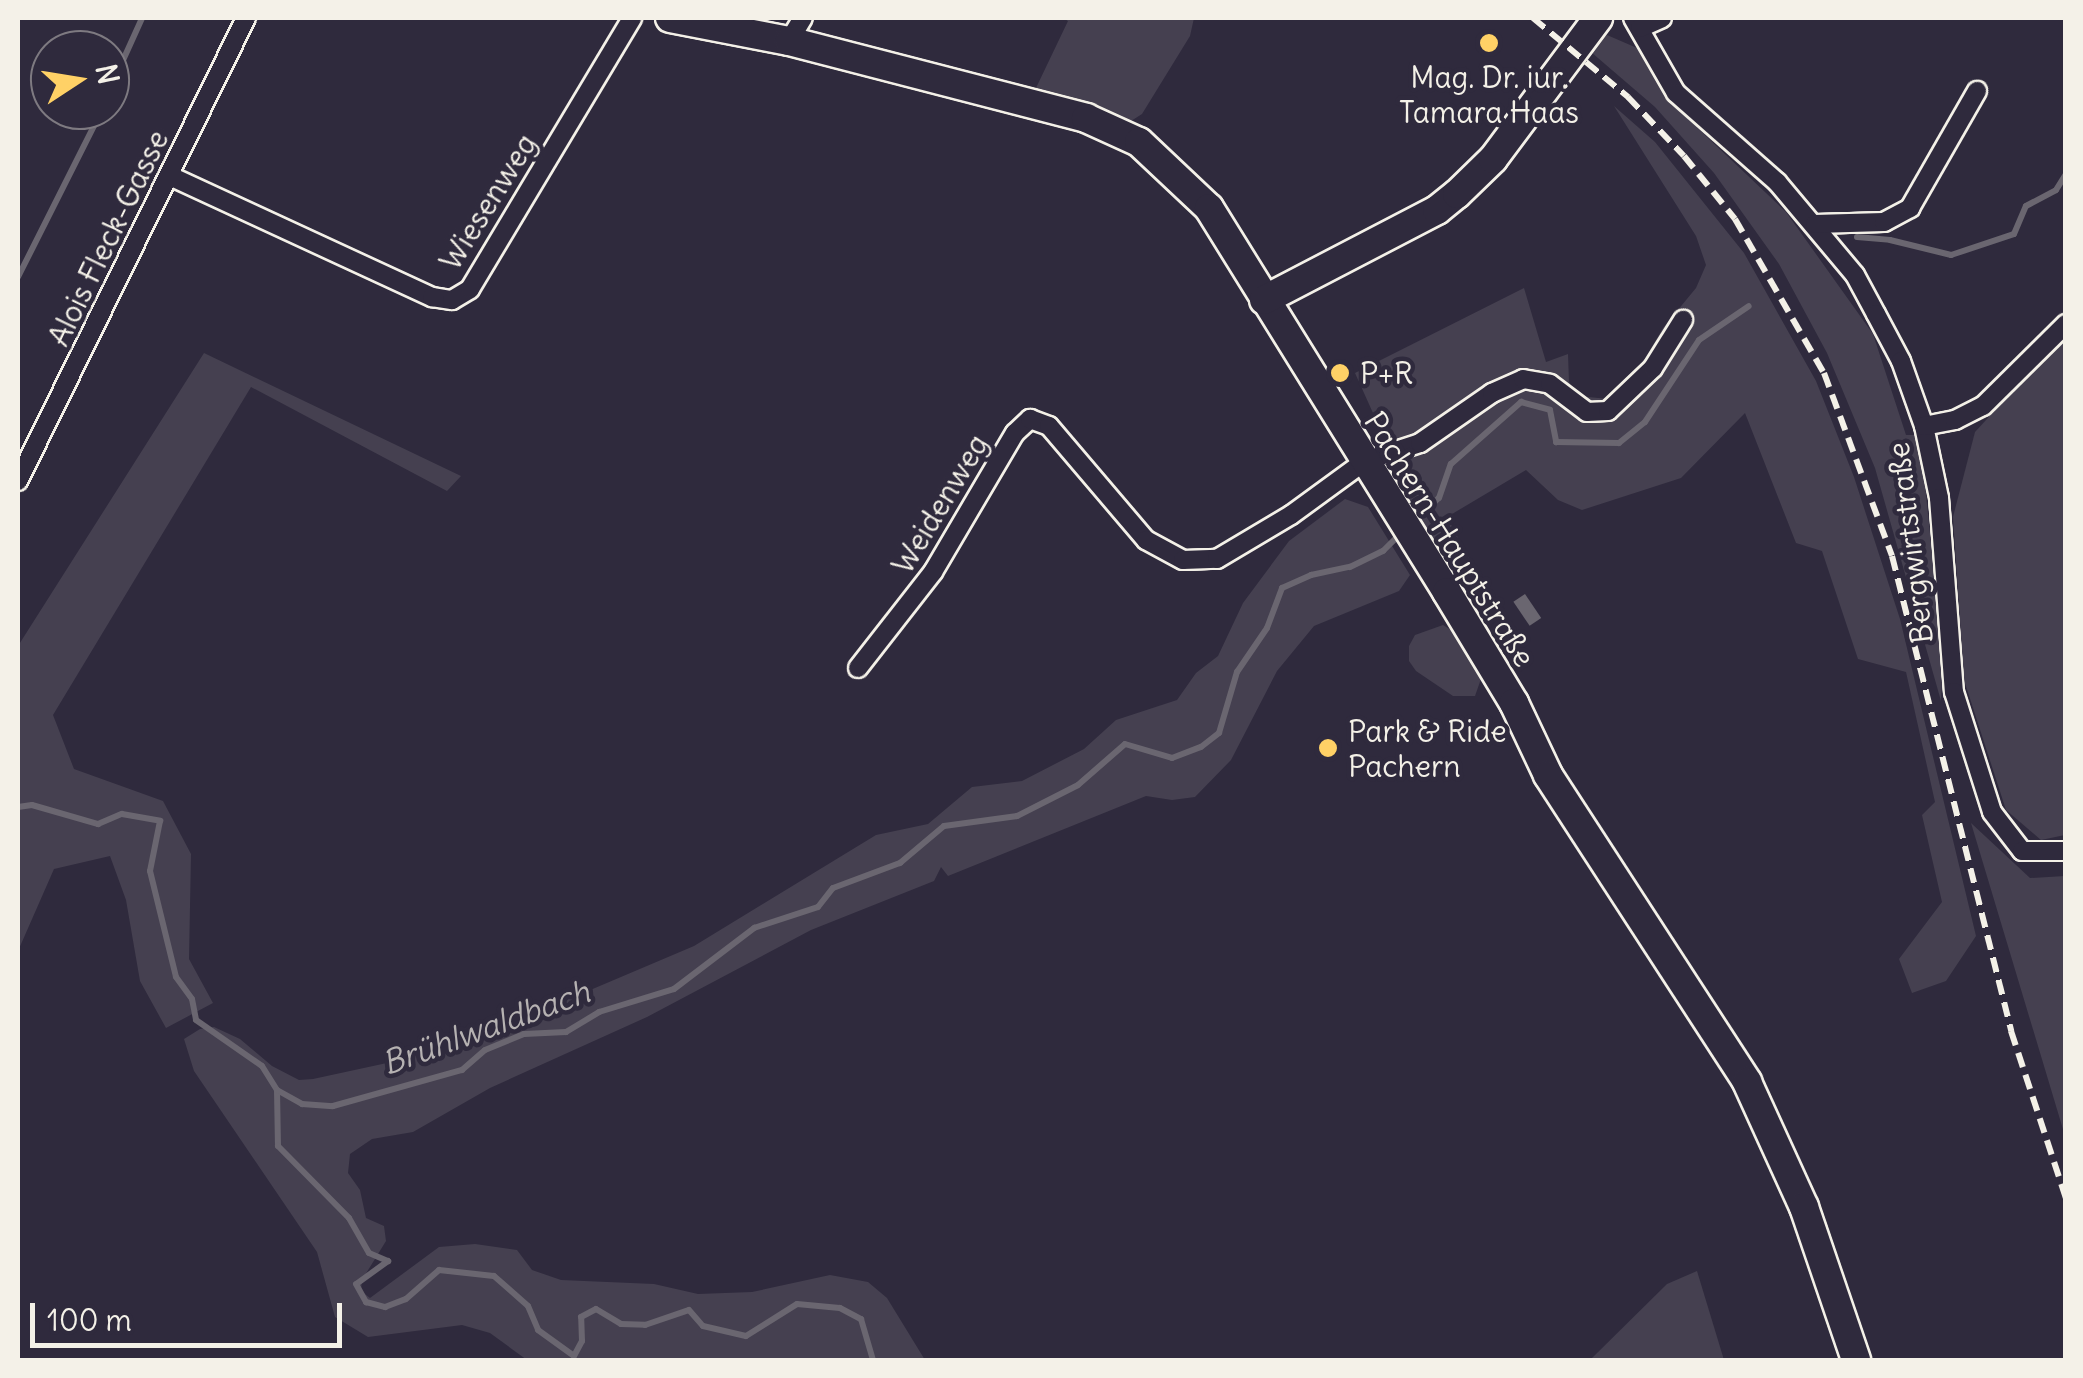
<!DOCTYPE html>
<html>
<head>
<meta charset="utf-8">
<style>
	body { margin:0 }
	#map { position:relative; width:2083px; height:1378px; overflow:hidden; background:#2f2a3d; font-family:Delius,sans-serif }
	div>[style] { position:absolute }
	.green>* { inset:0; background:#454050 }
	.water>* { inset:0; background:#6a6670; transform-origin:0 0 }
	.stream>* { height:6px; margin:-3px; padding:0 3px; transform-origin:3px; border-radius:3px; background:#6a6670 }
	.roads { filter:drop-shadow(2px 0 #f4f1e8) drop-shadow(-2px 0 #f4f1e8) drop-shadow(0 2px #f4f1e8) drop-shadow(0 -2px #f4f1e8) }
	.street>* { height:18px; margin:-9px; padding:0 9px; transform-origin:9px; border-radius:9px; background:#2f2a3d }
	.secondary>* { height:28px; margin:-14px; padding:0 14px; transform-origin:14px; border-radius:14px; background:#2f2a3d }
	.rail>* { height:6px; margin-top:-3px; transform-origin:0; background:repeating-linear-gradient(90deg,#f4f1e8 0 15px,transparent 0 23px) }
	.dots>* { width:28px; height:28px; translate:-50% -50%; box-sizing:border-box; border:5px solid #2f2a3d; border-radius:50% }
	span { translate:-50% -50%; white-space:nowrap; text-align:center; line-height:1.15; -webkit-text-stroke:9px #2f2a3d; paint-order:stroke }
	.poi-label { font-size:30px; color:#f4f1e8 }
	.left { translate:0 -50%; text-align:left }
	.street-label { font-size:30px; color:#f4f1e8 }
	.water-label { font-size:32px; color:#b6b2b2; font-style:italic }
	.frame { position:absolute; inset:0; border:20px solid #f4f1e8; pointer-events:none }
	.north { position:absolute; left:30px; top:30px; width:100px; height:100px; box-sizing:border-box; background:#2f2a3d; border:2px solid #7e7a81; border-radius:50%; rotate:78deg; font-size:28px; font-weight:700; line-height:40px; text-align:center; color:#f4f1e8 }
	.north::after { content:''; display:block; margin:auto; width:35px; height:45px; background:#ffd166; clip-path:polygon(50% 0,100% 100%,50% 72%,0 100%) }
	.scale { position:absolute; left:30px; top:1303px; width:312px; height:45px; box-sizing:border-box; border:5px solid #f4f1e8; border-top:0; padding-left:12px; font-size:30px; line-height:35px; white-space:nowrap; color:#f4f1e8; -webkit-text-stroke:8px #2f2a3d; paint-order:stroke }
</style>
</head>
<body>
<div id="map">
	<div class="green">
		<i style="clip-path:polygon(1063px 18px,1194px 18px,1190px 36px,1142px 114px,1131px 121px,1035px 90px,1068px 21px)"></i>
		<i style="clip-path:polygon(1607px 35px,1637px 48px,1667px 99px,1786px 212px,1873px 334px,1906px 435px,1917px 435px,1923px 465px,1943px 661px,1941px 701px,1875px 468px,1827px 353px,1779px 264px,1714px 173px,1655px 107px,1584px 46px)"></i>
		<i style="clip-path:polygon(1614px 106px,1655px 142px,1744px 253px,1816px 381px,1854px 477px,1900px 619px,1976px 936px,1946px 981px,1912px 993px,1899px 959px,1942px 902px,1922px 815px,1935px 802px,1906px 672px,1858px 659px,1822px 551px,1796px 543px,1745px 413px,1681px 478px,1582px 510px,1558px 500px,1526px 470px,1447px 517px,1476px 572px,1461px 584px,1390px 467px,1431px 448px,1452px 412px,1444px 415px,1427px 433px,1386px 442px,1355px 373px,1524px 288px,1546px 362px,1568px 354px,1569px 382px,1577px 396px,1609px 399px,1635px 376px,1663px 328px,1696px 288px,1706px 265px,1696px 236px)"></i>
		<i style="clip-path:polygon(2065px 334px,2065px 835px,2041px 840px,2006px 810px,1964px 680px,1953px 517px,1975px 432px)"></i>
		<i style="clip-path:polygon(204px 353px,461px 476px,447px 491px,251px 387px,53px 715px,74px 769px,163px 801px,191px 854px,189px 959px,213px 1003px,166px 1028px,140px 981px,126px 900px,110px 856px,54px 869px,18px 951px,18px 646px)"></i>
		<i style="clip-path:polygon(1345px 499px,1368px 507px,1410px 575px,1399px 591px,1314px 626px,1277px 671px,1231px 760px,1195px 797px,1172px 800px,1146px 796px,948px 876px,941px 867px,934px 881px,811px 930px,647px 1017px,490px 1088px,413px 1132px,372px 1139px,350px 1154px,348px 1173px,360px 1190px,366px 1218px,384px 1226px,386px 1241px,362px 1280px,361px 1291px,370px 1298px,439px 1247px,475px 1244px,517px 1250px,532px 1270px,561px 1280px,654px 1284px,698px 1294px,752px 1292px,830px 1275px,868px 1282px,887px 1298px,925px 1360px,527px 1360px,490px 1333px,462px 1325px,368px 1337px,335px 1317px,317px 1252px,194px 1071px,184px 1039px,200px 1029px,214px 1027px,240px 1039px,272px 1066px,299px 1080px,313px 1079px,410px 1058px,457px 1031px,562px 1002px,694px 946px,876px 835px,928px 824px,972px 787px,1022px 781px,1084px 749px,1116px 720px,1177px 700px,1196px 673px,1218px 656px,1243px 603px,1289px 541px)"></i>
		<i style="clip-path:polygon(1443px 625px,1456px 633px,1482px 676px,1475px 696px,1453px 696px,1416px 671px,1409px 661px,1409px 646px,1415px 635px)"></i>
		<i style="clip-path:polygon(1971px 823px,2030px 878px,2065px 876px,2065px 1136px)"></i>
		<i style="clip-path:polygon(1697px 1271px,1724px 1360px,1590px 1360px,1667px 1284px)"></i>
	</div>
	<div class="water">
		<i style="left:1525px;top:594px;width:29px;height:14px;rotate:56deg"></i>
	</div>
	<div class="stream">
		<i style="left:110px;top:89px;width:78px;rotate:-65.7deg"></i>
		<i style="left:1857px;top:237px;width:33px;rotate:5deg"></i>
		<i style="left:1890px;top:240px;width:63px;rotate:13.8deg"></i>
		<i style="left:1951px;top:255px;width:66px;rotate:-18.4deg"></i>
		<i style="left:2014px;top:234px;width:30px;rotate:-67deg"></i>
		<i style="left:2026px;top:206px;width:34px;rotate:-28deg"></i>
		<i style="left:2056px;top:190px;width:19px;rotate:-58deg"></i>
		<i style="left:18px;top:277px;width:187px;rotate:-63.3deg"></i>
		<i style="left:1413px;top:522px;width:35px;rotate:-43deg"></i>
		<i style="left:1439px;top:498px;width:36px;rotate:-71deg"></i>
		<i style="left:1451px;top:464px;width:94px;rotate:-41.5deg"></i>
		<i style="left:1521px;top:402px;width:30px;rotate:15deg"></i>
		<i style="left:1550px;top:410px;width:33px;rotate:79deg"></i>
		<i style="left:1556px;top:442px;width:63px;rotate:0.9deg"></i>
		<i style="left:1619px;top:443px;width:33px;rotate:-39deg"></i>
		<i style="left:1645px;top:422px;width:98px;rotate:-56.6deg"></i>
		<i style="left:1699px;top:340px;width:60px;rotate:-34.2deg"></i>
		<i style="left:18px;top:807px;width:14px;rotate:-8deg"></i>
		<i style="left:32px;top:805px;width:69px;rotate:16.1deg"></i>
		<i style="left:98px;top:824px;width:26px;rotate:-23deg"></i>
		<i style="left:122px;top:814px;width:39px;rotate:10deg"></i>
		<i style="left:160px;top:821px;width:51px;rotate:101.3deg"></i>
		<i style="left:150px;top:871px;width:109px;rotate:76.2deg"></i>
		<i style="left:176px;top:977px;width:27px;rotate:54deg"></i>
		<i style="left:192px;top:999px;width:21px;rotate:79deg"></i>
		<i style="left:196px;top:1020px;width:80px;rotate:34.9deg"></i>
		<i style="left:262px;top:1066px;width:28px;rotate:58deg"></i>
		<i style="left:277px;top:1090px;width:56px;rotate:89deg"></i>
		<i style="left:278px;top:1146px;width:101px;rotate:45.4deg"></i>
		<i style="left:349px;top:1218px;width:40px;rotate:60.3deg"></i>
		<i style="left:369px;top:1253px;width:21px;rotate:23deg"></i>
		<i style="left:388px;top:1261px;width:39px;rotate:144deg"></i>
		<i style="left:356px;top:1284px;width:21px;rotate:61deg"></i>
		<i style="left:366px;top:1302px;width:20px;rotate:15deg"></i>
		<i style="left:385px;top:1307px;width:22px;rotate:-21deg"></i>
		<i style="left:406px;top:1299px;width:44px;rotate:-41.3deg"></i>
		<i style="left:439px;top:1270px;width:55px;rotate:6.2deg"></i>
		<i style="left:494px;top:1276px;width:45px;rotate:41.4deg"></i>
		<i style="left:528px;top:1306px;width:26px;rotate:67deg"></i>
		<i style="left:538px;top:1330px;width:44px;rotate:35.8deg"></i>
		<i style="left:574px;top:1356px;width:17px;rotate:-62deg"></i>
		<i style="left:582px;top:1341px;width:24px;rotate:-92deg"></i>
		<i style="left:581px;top:1317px;width:17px;rotate:-28deg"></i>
		<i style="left:596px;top:1309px;width:29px;rotate:31deg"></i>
		<i style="left:621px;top:1324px;width:24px;rotate:2deg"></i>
		<i style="left:645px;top:1325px;width:46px;rotate:-18.8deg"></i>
		<i style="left:689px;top:1310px;width:21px;rotate:49deg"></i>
		<i style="left:703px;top:1326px;width:44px;rotate:13.1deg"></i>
		<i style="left:746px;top:1336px;width:60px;rotate:-32.1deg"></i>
		<i style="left:797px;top:1304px;width:43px;rotate:5.3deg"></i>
		<i style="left:840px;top:1308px;width:24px;rotate:28deg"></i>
		<i style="left:861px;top:1319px;width:43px;rotate:73.7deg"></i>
		<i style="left:277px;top:1090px;width:29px;rotate:29deg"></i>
		<i style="left:302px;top:1104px;width:31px;rotate:4deg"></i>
		<i style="left:333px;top:1106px;width:134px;rotate:-15.6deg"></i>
		<i style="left:462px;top:1070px;width:30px;rotate:-41deg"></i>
		<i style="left:485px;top:1050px;width:42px;rotate:-22.3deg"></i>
		<i style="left:524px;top:1034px;width:42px;rotate:-2.7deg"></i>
		<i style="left:566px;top:1032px;width:39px;rotate:-31deg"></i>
		<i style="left:599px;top:1012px;width:78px;rotate:-17deg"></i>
		<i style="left:674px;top:989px;width:101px;rotate:-37.3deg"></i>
		<i style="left:754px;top:928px;width:67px;rotate:-18.2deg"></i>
		<i style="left:818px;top:907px;width:24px;rotate:-52deg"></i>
		<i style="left:833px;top:888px;width:72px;rotate:-20.5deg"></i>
		<i style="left:900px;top:863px;width:57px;rotate:-40.1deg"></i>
		<i style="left:944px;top:826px;width:74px;rotate:-7.8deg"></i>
		<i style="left:1017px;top:816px;width:68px;rotate:-26.9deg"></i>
		<i style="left:1078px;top:785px;width:62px;rotate:-41.1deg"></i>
		<i style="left:1125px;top:744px;width:49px;rotate:16.6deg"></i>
		<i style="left:1172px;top:758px;width:31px;rotate:-21deg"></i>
		<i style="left:1201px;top:747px;width:23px;rotate:-38deg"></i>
		<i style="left:1219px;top:733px;width:64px;rotate:-73.6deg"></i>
		<i style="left:1237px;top:672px;width:53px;rotate:-55.7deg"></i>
		<i style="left:1267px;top:628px;width:43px;rotate:-69.4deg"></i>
		<i style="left:1282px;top:588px;width:32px;rotate:-24deg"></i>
		<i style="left:1311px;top:575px;width:40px;rotate:-12deg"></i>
		<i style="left:1350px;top:567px;width:37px;rotate:-26deg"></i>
		<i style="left:1383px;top:551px;width:24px;rotate:-45deg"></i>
	</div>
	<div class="roads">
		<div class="street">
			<i style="left:1633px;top:18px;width:86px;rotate:60.2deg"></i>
			<i style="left:1676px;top:93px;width:135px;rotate:41.4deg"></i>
			<i style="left:1777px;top:182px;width:121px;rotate:50deg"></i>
			<i style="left:1855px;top:275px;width:44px;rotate:61.7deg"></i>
			<i style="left:1876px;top:314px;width:53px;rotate:62deg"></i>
			<i style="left:1901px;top:361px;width:69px;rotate:70.5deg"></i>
			<i style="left:1924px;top:426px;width:74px;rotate:78.2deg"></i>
			<i style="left:1939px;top:498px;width:195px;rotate:85.6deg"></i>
			<i style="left:1954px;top:692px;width:126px;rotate:72.4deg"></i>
			<i style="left:1992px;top:812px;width:49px;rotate:52.4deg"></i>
			<i style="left:2022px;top:851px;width:44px"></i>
			<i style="left:1640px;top:28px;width:24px;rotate:-24deg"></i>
			<i style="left:789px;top:41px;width:27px;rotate:-59deg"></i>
			<i style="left:170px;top:176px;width:289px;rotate:24.8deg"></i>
			<i style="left:432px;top:297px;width:20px;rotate:9deg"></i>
			<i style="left:452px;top:300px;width:21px;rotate:-31deg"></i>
			<i style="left:470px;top:289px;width:316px;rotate:-59.1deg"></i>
			<i style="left:1815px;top:224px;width:69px;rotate:-1.7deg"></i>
			<i style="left:1884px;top:222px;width:30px;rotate:-28deg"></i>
			<i style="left:1910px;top:208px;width:135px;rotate:-60.2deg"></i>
			<i style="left:1924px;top:426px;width:32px;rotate:-11deg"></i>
			<i style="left:1955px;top:420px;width:31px;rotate:-27deg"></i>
			<i style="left:1983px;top:406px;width:117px;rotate:-44.7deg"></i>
			<i style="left:18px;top:481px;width:516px;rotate:-63.78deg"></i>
			<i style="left:858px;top:668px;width:122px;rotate:-52deg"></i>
			<i style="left:933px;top:572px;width:161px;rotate:-59.5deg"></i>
			<i style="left:1015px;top:433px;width:21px;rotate:-43deg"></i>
			<i style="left:1030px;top:419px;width:20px;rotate:20deg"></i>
			<i style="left:1049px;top:426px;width:150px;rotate:49.6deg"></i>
			<i style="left:1146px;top:540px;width:42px;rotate:28.4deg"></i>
			<i style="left:1183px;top:560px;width:34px;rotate:-2deg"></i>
			<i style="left:1217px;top:559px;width:86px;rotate:-30.7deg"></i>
			<i style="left:1291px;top:515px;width:92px;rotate:-36.1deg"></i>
			<i style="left:1365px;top:461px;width:58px;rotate:-18.1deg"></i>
			<i style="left:1420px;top:443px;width:88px;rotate:-34.8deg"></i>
			<i style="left:1492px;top:393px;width:34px;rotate:-24deg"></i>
			<i style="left:1523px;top:379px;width:27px;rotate:10deg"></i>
			<i style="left:1550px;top:384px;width:46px;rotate:37.1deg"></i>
			<i style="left:1587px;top:412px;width:21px;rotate:-3deg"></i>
			<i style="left:1608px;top:411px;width:62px;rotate:-43.7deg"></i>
			<i style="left:1653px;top:368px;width:57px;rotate:-58deg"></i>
		</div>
		<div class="secondary">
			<i style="left:670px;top:18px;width:121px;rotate:10.9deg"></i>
			<i style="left:789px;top:41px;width:307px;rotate:14.5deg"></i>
			<i style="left:1086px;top:118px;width:58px;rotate:24.4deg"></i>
			<i style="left:1139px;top:142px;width:96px;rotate:43.3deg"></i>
			<i style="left:1209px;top:208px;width:452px;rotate:58.2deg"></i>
			<i style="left:1447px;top:592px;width:130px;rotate:58.9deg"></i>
			<i style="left:1514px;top:703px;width:80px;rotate:64.7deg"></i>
			<i style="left:1548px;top:775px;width:366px;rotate:57deg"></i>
			<i style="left:1747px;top:1082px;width:137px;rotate:65.5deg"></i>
			<i style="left:1804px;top:1207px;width:162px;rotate:71.2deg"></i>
			<i style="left:1264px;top:300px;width:195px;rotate:-27.5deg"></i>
			<i style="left:1437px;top:210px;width:26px;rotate:-39deg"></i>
			<i style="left:1457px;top:194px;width:50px;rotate:-44.2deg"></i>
			<i style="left:1493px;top:159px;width:176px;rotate:-53.3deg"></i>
		</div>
	</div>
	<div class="rail">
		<i style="left:1533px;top:18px;width:124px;rotate:39.7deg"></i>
		<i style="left:1628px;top:97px;width:81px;rotate:46.5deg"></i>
		<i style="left:1684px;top:156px;width:81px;rotate:51deg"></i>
		<i style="left:1735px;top:219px;width:178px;rotate:60deg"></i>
		<i style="left:1824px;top:373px;width:195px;rotate:69.6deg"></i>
		<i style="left:1892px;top:556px;width:490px;rotate:75.9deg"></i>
		<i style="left:2011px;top:1031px;width:176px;rotate:71.8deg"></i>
	</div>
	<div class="dots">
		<i style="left:1489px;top:43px;background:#ffd166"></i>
		<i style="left:1340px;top:373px;background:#ffd166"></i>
		<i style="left:1328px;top:748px;background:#ffd166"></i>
	</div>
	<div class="poi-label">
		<span style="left:1489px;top:94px">Mag. Dr. iur.<br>Tamara Haas</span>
		<span class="left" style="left:1360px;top:373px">P+R</span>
		<span class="left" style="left:1348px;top:748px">Park &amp; Ride<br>Pachern</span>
	</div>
	<div class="street-label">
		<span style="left:488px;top:202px;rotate:-58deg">Wiesenweg</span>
		<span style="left:108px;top:238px;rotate:-64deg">Alois Fleck-Gasse</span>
		<span style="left:940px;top:504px;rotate:-59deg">Weidenweg</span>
		<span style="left:1450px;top:539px;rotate:58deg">Pachern-Hauptstraße</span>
		<span style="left:1910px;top:543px;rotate:-97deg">Bergwirtstraße</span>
	</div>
	<div class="water-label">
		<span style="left:486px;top:1028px;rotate:-20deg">Brühlwaldbach</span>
	</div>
	<div class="frame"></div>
	<div class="north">N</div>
	<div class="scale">100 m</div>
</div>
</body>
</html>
